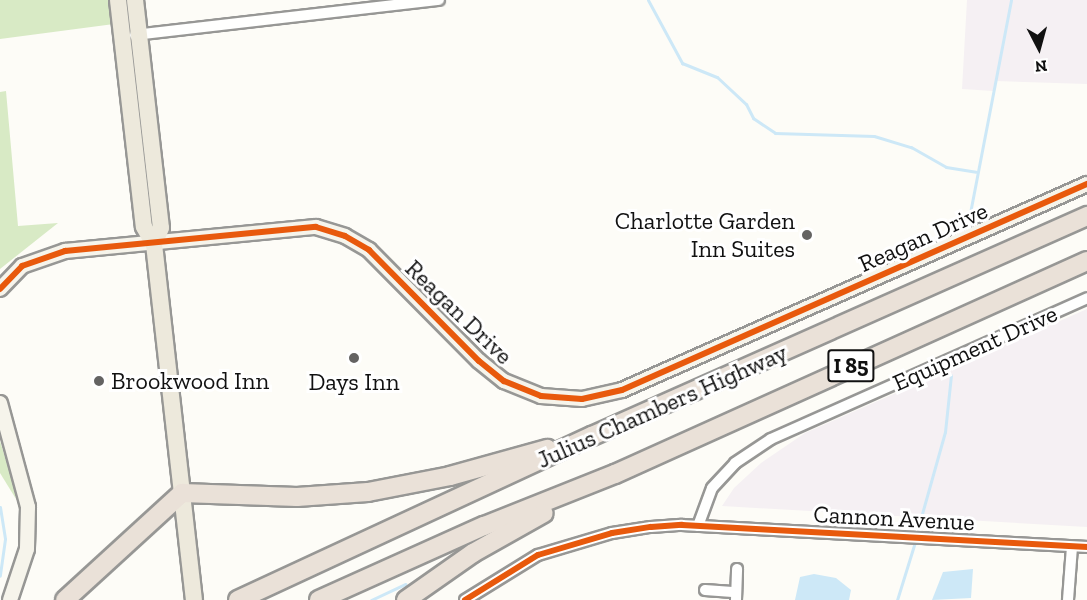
<!DOCTYPE html>
<html>
<head>
<meta charset="utf-8">
<style>
	body { margin:0 }
	#map { position:relative; width:1087px; height:600px; overflow:hidden; background:#fdfcf7; font-family:"Zilla Slab",serif }
	div>[style] { position:absolute }
	.industrial>* { inset:0; background:#f5f0f3 }
	.forest>* { inset:0; background:#d8eac5 }
	.water>* { inset:0; background:#cde8f7 }
	.stream>* { height:3px; margin:-1.5px; padding:0 1.5px; transform-origin:1.5px; border-radius:1.5px; background:#cde8f7 }
	.roads { filter:drop-shadow(2px 0 #979795) drop-shadow(-2px 0 #979795) drop-shadow(0 2px #979795) drop-shadow(0 -2px #979795) }
	.street>* { height:10px; margin:-5px; padding:0 5px; transform-origin:5px; border-radius:5px; background:#fffffe }
	.secondary>* { height:14px; margin:-7px; padding:0 7px; transform-origin:7px; border-radius:7px; background:#f6f4eb }
	.primary>* { height:16px; margin:-8px; padding:0 8px; transform-origin:8px; border-radius:8px; background:#ede9dc }
	.highway>* { height:18px; margin:-9px; padding:0 9px; transform-origin:9px; border-radius:9px; background:#eae1d8 }
	.cycleway>* { height:6px; margin:-3px; padding:0 3px; transform-origin:3px; border-radius:3px; background:#e8590c }
	.dots>* { width:16px; height:16px; translate:-50% -50%; box-sizing:border-box; border:3px solid #fff; border-radius:50% }
	span { translate:-50% -50%; white-space:nowrap; text-align:center; line-height:1.15; -webkit-text-stroke:6px #fff; paint-order:stroke }
	.shield-label span { padding:2px 4px; background:#fff; border:2px solid; border-radius:4px; -webkit-text-stroke-width:0 }
	.shield-label { font-size:22px; color:#111; font-weight:700 }
	.poi-label { font-size:24px; color:#111 }
	.right { translate:-100% -50%; text-align:right }
	.left { translate:0 -50%; text-align:left }
	.street-label { font-size:24px; color:#111 }
	.north { position:absolute; left:1009px; top:18px; width:60px; height:60px; -webkit-text-stroke:4px #fff; paint-order:stroke; rotate:174deg; font-size:16px; font-weight:700; line-height:24px; text-align:center; color:#111 }
	.north::after { content:''; display:block; margin:auto; width:21px; height:27px; background:#111; clip-path:polygon(50% 0,100% 100%,50% 72%,0 100%) }
</style>
</head>
<body>
<div id="map">
	<div class="industrial">
		<i style="clip-path:polygon(967px 0,1087px 0,1087px 84px,996px 81px,993px 91px,962px 89px)"></i>
		<i style="clip-path:polygon(1087px 309px,1087px 527px,722px 506px,734px 488px,761px 463px,805px 433px)"></i>
	</div>
	<div class="forest">
		<i style="clip-path:polygon(0 0,111px 0,114px 24px,0 39px)"></i>
		<i style="clip-path:polygon(6px 91px,18px 226px,58px 223px,0 269px,0 92px)"></i>
		<i style="clip-path:polygon(0 441px,13px 483px,16px 499px,0 473px)"></i>
	</div>
	<div class="water">
		<i style="clip-path:polygon(973px 569px,971px 598px,932px 600px,943px 572px)"></i>
		<i style="clip-path:polygon(814px 574px,836px 578px,851px 590px,849px 600px,795px 600px,800px 577px)"></i>
	</div>
	<div class="stream">
		<i style="left:648px;top:0;width:72px;rotate:61.6deg"></i>
		<i style="left:682px;top:63px;width:38px;rotate:22deg"></i>
		<i style="left:717px;top:77px;width:40px;rotate:43deg"></i>
		<i style="left:746px;top:104px;width:16px;rotate:63deg"></i>
		<i style="left:753px;top:118px;width:27px;rotate:34deg"></i>
		<i style="left:775px;top:133px;width:99px;rotate:1.7deg"></i>
		<i style="left:874px;top:136px;width:39px;rotate:17deg"></i>
		<i style="left:911px;top:147px;width:40px;rotate:29.7deg"></i>
		<i style="left:946px;top:167px;width:30px;rotate:9deg"></i>
		<i style="left:970px;top:213px;width:217px;rotate:-79.1deg"></i>
		<i style="left:0;top:507px;width:32px;rotate:81deg"></i>
		<i style="left:5px;top:539px;width:37px;rotate:98deg"></i>
		<i style="left:916px;top:535px;width:107px;rotate:-74.3deg"></i>
		<i style="left:945px;top:432px;width:57px;rotate:-84deg"></i>
		<i style="left:371px;top:600px;width:38px;rotate:-25deg"></i>
		<i style="left:897px;top:600px;width:61px;rotate:-72.8deg"></i>
	</div>
	<div class="roads">
		<div class="street">
			<i style="left:135px;top:35px;width:306px;rotate:-6.6deg"></i>
			<i style="left:698px;top:526px;width:40px;rotate:-69.8deg"></i>
			<i style="left:712px;top:488px;width:34px;rotate:-47deg"></i>
			<i style="left:735px;top:463px;width:43px;rotate:-33.7deg"></i>
			<i style="left:771px;top:439px;width:346px;rotate:-24deg"></i>
			<i style="left:705px;top:590px;width:31px;rotate:4deg"></i>
			<i style="left:465px;top:600px;width:86px;rotate:-31.7deg"></i>
			<i style="left:538px;top:555px;width:77px;rotate:-16.6deg"></i>
			<i style="left:612px;top:533px;width:39px;rotate:-9deg"></i>
			<i style="left:651px;top:527px;width:31px;rotate:-4deg"></i>
			<i style="left:682px;top:525px;width:406px;rotate:3.1deg"></i>
			<i style="left:736px;top:600px;width:31px;rotate:-88deg"></i>
			<i style="left:1068px;top:600px;width:53px;rotate:-85.7deg"></i>
		</div>
		<div class="secondary">
			<i style="left:0;top:289px;width:32px;rotate:-46deg"></i>
			<i style="left:22px;top:266px;width:46px;rotate:-19.2deg"></i>
			<i style="left:65px;top:251px;width:252px;rotate:-5.5deg"></i>
			<i style="left:316px;top:227px;width:30px;rotate:17deg"></i>
			<i style="left:345px;top:236px;width:28px;rotate:30deg"></i>
			<i style="left:369px;top:250px;width:156px;rotate:45.3deg"></i>
			<i style="left:479px;top:361px;width:32px;rotate:39deg"></i>
			<i style="left:504px;top:381px;width:40px;rotate:22deg"></i>
			<i style="left:541px;top:396px;width:41px;rotate:4.2deg"></i>
			<i style="left:582px;top:399px;width:41px;rotate:-12.7deg"></i>
			<i style="left:622px;top:390px;width:509px;rotate:-23.89deg"></i>
			<i style="left:0;top:403px;width:108px;rotate:74.9deg"></i>
			<i style="left:28px;top:507px;width:42px;rotate:91.4deg"></i>
			<i style="left:27px;top:549px;width:54px;rotate:108.4deg"></i>
		</div>
		<div class="primary">
			<i style="left:118px;top:0;width:228px;rotate:83.5deg"></i>
			<i style="left:144px;top:227px;width:20px;rotate:60deg"></i>
			<i style="left:154px;top:244px;width:358px;rotate:83.6deg"></i>
			<i style="left:135px;top:0;width:229px;rotate:83.5deg"></i>
			<i style="left:161px;top:228px;width:17px;rotate:114deg"></i>
		</div>
		<div class="highway">
			<i style="left:65px;top:600px;width:159px;rotate:-42.4deg"></i>
			<i style="left:182px;top:493px;width:115px;rotate:2deg"></i>
			<i style="left:297px;top:497px;width:71px;rotate:-4deg"></i>
			<i style="left:368px;top:492px;width:84px;rotate:-11deg"></i>
			<i style="left:450px;top:476px;width:101px;rotate:-15.6deg"></i>
			<i style="left:238px;top:600px;width:390px;rotate:-24.9deg"></i>
			<i style="left:592px;top:436px;width:542px;rotate:-23.96deg"></i>
			<i style="left:319px;top:600px;width:181px;rotate:-24.2deg"></i>
			<i style="left:484px;top:526px;width:141px;rotate:-21.7deg"></i>
			<i style="left:615px;top:474px;width:518px;rotate:-24.29deg"></i>
			<i style="left:406px;top:600px;width:82px;rotate:-35deg"></i>
			<i style="left:473px;top:553px;width:81px;rotate:-29.4deg"></i>
		</div>
	</div>
	<div class="cycleway">
		<i style="left:0;top:289px;width:32px;rotate:-46deg"></i>
		<i style="left:22px;top:266px;width:46px;rotate:-19.2deg"></i>
		<i style="left:65px;top:251px;width:252px;rotate:-5.5deg"></i>
		<i style="left:316px;top:227px;width:30px;rotate:17deg"></i>
		<i style="left:345px;top:236px;width:28px;rotate:30deg"></i>
		<i style="left:369px;top:250px;width:156px;rotate:45.3deg"></i>
		<i style="left:479px;top:361px;width:32px;rotate:39deg"></i>
		<i style="left:504px;top:381px;width:40px;rotate:22deg"></i>
		<i style="left:541px;top:396px;width:41px;rotate:4.2deg"></i>
		<i style="left:582px;top:399px;width:41px;rotate:-12.7deg"></i>
		<i style="left:622px;top:390px;width:509px;rotate:-23.89deg"></i>
		<i style="left:465px;top:600px;width:86px;rotate:-31.7deg"></i>
		<i style="left:538px;top:555px;width:77px;rotate:-16.6deg"></i>
		<i style="left:612px;top:533px;width:39px;rotate:-9deg"></i>
		<i style="left:651px;top:527px;width:31px;rotate:-4deg"></i>
		<i style="left:682px;top:525px;width:406px;rotate:3.1deg"></i>
	</div>
	<div class="dots">
		<i style="left:807px;top:235px;background:#646362"></i>
		<i style="left:354px;top:358px;background:#646362"></i>
		<i style="left:99px;top:381px;background:#646362"></i>
	</div>
	<div class="shield-label">
		<span style="left:851px;top:366px">I 85</span>
	</div>
	<div class="poi-label">
		<span class="right" style="left:795px;top:235px">Charlotte Garden<br>Inn Suites</span>
		<span class="left" style="left:111px;top:381px">Brookwood Inn</span>
		<span style="left:354px;top:382px">Days Inn</span>
	</div>
	<div class="street-label">
		<span style="left:923px;top:237px;rotate:-24deg">Reagan Drive</span>
		<span style="left:459px;top:312px;rotate:44deg">Reagan Drive</span>
		<span style="left:975px;top:348px;rotate:-24deg">Equipment Drive</span>
		<span style="left:662px;top:406px;rotate:-24deg">Julius Chambers Highway</span>
		<span style="left:894px;top:518px;rotate:3deg">Cannon Avenue</span>
	</div>
	<div class="north">N</div>
</div>
</body>
</html>
